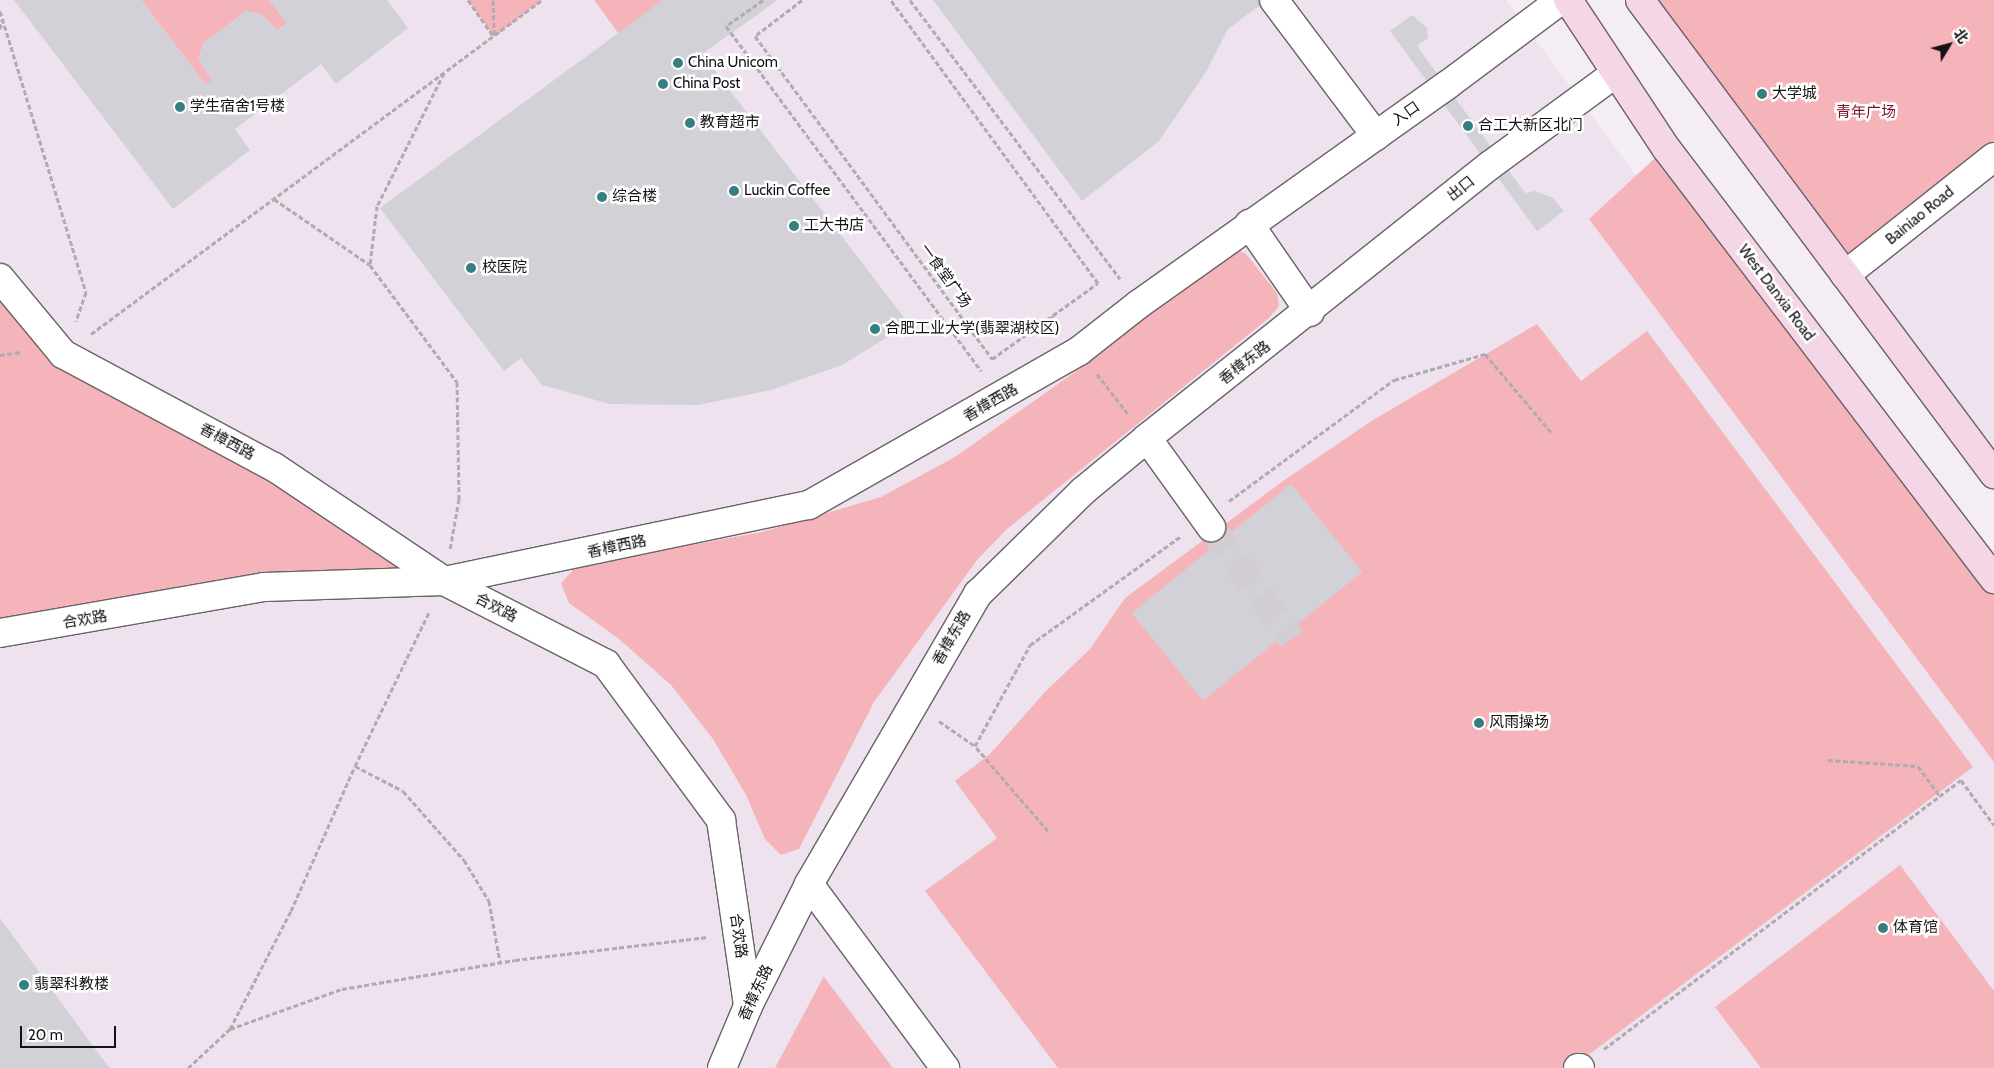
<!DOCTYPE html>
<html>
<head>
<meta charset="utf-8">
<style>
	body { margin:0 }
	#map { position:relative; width:1994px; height:1068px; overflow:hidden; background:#f4eef4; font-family:Cabin,"Noto Sans SC",sans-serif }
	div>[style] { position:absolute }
	.built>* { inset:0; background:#ede2ee }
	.green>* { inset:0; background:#f5b4b9 }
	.building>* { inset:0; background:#d3d1d8; transform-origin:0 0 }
	.minor-tunnel>* { height:28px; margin-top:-14px; transform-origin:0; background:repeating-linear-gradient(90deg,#d2cdd2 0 28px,transparent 0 42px) }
	.path>* { height:3px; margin-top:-1.5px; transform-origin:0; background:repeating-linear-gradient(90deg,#b0abb0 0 5px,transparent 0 7.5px) }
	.roads { filter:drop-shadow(1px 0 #686368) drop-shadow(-1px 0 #686368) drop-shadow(0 1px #686368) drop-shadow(0 -1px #686368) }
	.minor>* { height:28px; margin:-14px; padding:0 14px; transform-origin:14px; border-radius:14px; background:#fff }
	.tertiary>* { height:28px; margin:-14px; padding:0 14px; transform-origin:14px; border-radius:14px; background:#fff }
	.secondary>* { height:28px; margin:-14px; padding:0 14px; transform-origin:14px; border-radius:14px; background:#f5d6e6 }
	.dots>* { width:14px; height:14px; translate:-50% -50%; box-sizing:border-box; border:2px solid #fff; border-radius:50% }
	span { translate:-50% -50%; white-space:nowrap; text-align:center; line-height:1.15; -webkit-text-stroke:5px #fff; paint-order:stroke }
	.poi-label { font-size:15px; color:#141214 }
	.left { translate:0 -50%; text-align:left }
	.park-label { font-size:15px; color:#7e102d }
	.street-label { font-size:15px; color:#141214 }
	.north { position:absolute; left:1924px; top:20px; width:50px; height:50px; -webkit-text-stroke:4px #fff; paint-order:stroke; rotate:53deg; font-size:14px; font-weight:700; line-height:20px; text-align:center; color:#141214 }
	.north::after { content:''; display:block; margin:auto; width:18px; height:22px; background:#141214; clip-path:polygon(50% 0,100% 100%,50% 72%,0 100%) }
	.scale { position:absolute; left:20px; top:1026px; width:96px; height:22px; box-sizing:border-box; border:2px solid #141214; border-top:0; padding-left:6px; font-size:15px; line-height:18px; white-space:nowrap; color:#141214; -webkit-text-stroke:4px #fff; paint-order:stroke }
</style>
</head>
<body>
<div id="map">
	<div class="built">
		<i style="clip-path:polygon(0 0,1506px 0,1994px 658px,1994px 1068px,0 1068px)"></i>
		<i style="clip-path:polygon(1994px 157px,1994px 474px,1845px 275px)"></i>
	</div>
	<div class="green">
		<i style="clip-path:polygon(141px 0,269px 0,287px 23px,277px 30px,261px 14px,246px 11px,204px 43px,198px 59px,212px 80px,206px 85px)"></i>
		<i style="clip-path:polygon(468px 0,542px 0,494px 37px)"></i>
		<i style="clip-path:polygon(594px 0,663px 0,619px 34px)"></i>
		<i style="clip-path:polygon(1640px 0,1994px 0,1994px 157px,1845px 275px)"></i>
		<i style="clip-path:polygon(1666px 148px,1994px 579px,1994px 762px,1589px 219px)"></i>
		<i style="clip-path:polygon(1236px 249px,1246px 254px,1277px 293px,1279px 306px,1269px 318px,1007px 529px,977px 560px,874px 702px,799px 849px,781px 855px,765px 839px,746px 795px,713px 739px,671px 685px,619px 639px,569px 603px,561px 583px,577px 566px,762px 532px,881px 497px,955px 457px,1072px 374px)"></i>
		<i style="clip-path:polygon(0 283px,64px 354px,444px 581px,264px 587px,0 633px)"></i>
		<i style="clip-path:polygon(1537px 324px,1581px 381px,1647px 331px,1973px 767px,1571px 1068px,1058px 1068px,925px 891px,997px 838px,955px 781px,989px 755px,1046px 691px,1090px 649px,1125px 598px,1286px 479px,1373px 420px)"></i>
		<i style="clip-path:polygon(1900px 865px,1994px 991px,1994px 1068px,1761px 1068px,1715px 1007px)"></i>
		<i style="clip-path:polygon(824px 976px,824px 977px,893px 1068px,775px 1068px)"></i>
	</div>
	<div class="building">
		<i style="clip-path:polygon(14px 0,141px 0,206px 85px,212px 80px,198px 59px,204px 43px,246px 11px,261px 14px,277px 30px,287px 23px,269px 0,387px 0,408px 28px,336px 84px,321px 64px,235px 129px,250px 150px,173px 209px)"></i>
		<i style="clip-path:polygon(663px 0,778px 0,702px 54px,909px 324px,842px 365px,771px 390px,698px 405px,610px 404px,542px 385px,521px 358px,504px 371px,380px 208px)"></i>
		<i style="clip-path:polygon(933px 0,1267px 0,1228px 29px,1206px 72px,1159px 141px,1082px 201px)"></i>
		<i style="clip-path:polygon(1412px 15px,1427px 28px,1428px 38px,1417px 46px,1525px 193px,1535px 191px,1553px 198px,1564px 211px,1537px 231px,1390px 31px)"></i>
		<i style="left:1291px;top:484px;width:113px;height:205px;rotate:51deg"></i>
		<i style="clip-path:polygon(0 918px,98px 1053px,110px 1068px,0 1068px)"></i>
	</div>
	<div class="minor-tunnel">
		<i style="left:1211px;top:527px;width:138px;rotate:54.1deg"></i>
	</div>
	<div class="path">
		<i style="left:468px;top:0;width:45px;rotate:54.9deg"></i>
		<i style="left:493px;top:0;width:36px;rotate:88deg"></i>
		<i style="left:763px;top:0;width:45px;rotate:144.9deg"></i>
		<i style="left:726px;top:26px;width:429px;rotate:53.5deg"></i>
		<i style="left:802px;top:0;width:59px;rotate:142.5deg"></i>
		<i style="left:755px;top:36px;width:401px;rotate:53.7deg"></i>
		<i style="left:992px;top:359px;width:130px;rotate:-35.6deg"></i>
		<i style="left:1098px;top:283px;width:351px;rotate:-126.2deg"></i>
		<i style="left:910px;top:0;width:349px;rotate:53deg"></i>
		<i style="left:0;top:11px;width:294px;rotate:73deg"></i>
		<i style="left:86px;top:292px;width:31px;rotate:109deg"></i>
		<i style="left:0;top:29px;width:9px;rotate:-77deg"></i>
		<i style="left:444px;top:73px;width:149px;rotate:116.7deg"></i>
		<i style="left:377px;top:206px;width:59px;rotate:96.8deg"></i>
		<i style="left:370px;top:265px;width:146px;rotate:53.4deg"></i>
		<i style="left:457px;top:382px;width:117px;rotate:89deg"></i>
		<i style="left:459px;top:499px;width:51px;rotate:100.2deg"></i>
		<i style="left:274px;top:199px;width:116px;rotate:34.5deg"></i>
		<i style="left:1051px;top:316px;width:15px;rotate:53deg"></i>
		<i style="left:91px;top:334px;width:561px;rotate:-36.52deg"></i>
		<i style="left:0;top:355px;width:21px;rotate:-8deg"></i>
		<i style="left:1097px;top:374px;width:51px;rotate:52.2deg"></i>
		<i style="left:1229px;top:501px;width:205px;rotate:-36.3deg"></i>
		<i style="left:1394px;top:380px;width:95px;rotate:-15.9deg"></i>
		<i style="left:1485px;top:354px;width:102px;rotate:49.8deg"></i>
		<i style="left:939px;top:721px;width:44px;rotate:34.8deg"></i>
		<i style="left:1828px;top:760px;width:90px;rotate:3.8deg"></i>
		<i style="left:1918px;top:766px;width:37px;rotate:54deg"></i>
		<i style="left:355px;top:766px;width:54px;rotate:27.5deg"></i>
		<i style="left:403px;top:791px;width:92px;rotate:48.5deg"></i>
		<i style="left:464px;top:860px;width:48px;rotate:58.6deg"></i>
		<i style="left:489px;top:901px;width:62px;rotate:79.8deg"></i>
		<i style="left:1048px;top:831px;width:112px;rotate:-130.7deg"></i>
		<i style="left:975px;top:746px;width:115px;rotate:-61.4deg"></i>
		<i style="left:1030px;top:645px;width:186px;rotate:-35.8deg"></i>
		<i style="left:230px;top:1029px;width:119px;rotate:-19.7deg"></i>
		<i style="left:342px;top:989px;width:175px;rotate:-9.5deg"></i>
		<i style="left:515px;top:960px;width:194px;rotate:-6.8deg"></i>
		<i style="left:1604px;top:1049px;width:447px;rotate:-37deg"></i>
		<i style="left:1961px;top:780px;width:56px;rotate:53.7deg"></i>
		<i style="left:188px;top:1068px;width:57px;rotate:-42.9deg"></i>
		<i style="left:230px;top:1029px;width:133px;rotate:-62.7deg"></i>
		<i style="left:291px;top:911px;width:158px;rotate:-66.2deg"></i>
		<i style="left:355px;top:766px;width:171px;rotate:-64.3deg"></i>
	</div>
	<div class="roads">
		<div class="minor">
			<i style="left:1274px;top:0;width:170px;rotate:53.1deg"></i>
			<i style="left:1249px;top:224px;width:107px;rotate:55.3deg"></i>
			<i style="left:0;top:278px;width:99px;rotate:50.3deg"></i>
			<i style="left:63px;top:354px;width:239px;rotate:28.2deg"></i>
			<i style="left:274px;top:467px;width:205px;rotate:33.8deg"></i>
			<i style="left:444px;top:581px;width:373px;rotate:-11.8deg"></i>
			<i style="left:809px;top:505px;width:311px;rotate:-29.7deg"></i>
			<i style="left:1079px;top:351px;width:76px;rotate:-38.1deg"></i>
			<i style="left:1139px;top:304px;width:377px;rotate:-35.4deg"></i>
			<i style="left:1446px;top:86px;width:144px;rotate:-36.8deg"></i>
			<i style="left:1147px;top:438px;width:110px;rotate:54.3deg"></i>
			<i style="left:0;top:633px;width:268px;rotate:-9.9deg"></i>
			<i style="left:264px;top:587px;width:180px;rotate:-1.9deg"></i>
			<i style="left:444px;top:581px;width:182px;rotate:27.1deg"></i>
			<i style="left:606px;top:664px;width:194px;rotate:53.6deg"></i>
			<i style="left:721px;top:820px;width:188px;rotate:81.7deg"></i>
			<i style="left:809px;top:884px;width:229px;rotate:53.5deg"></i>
			<i style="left:722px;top:1068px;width:67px;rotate:-67.2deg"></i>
			<i style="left:748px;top:1006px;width:136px;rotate:-63.4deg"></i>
			<i style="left:809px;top:884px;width:336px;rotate:-59.8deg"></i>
			<i style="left:978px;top:594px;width:147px;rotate:-44.4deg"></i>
			<i style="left:1083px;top:491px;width:83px;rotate:-39.6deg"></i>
			<i style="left:1147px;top:438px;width:437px;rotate:-38.5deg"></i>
			<i style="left:1489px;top:166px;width:157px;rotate:-36.2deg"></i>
			<i style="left:1578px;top:1068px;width:2px"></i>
		</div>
		<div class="tertiary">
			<i style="left:1845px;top:275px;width:190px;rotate:-38.4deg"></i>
		</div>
		<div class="secondary">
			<i style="left:1568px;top:0;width:178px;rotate:56.5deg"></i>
			<i style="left:1666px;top:148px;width:542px;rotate:52.73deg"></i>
			<i style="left:1640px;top:0;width:592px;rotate:53.25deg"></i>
		</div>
	</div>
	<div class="dots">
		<i style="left:678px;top:63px;background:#367f81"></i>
		<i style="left:663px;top:84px;background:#367f81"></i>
		<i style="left:1762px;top:94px;background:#367f81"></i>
		<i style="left:180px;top:107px;background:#367f81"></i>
		<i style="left:690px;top:123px;background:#367f81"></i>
		<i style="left:1468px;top:126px;background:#367f81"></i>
		<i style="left:734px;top:191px;background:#367f81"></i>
		<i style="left:602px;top:197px;background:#367f81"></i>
		<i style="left:794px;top:226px;background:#367f81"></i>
		<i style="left:471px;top:268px;background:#367f81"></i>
		<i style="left:875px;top:329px;background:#367f81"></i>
		<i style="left:1479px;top:723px;background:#367f81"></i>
		<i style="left:1883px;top:928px;background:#367f81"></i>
		<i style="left:24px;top:985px;background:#367f81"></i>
	</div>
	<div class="poi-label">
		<span class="left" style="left:688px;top:63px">China Unicom</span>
		<span class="left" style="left:673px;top:84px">China Post</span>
		<span class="left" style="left:1772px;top:94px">大学城</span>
		<span class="left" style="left:190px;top:107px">学生宿舍1号楼</span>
		<span class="left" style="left:700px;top:123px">教育超市</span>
		<span class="left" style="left:1478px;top:126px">合工大新区北门</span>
		<span class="left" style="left:744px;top:191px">Luckin Coffee</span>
		<span class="left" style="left:612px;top:197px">综合楼</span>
		<span class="left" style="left:804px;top:226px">工大书店</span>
		<span class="left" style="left:482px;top:268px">校医院</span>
		<span class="left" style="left:885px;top:329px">合肥工业大学(翡翠湖校区)</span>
		<span class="left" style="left:1489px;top:723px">风雨操场</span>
		<span class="left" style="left:1893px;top:928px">体育馆</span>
		<span class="left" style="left:34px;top:985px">翡翠科教楼</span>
	</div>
	<div class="park-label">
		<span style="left:1866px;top:113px">青年广场</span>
	</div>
	<div class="street-label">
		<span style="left:1406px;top:114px;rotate:-35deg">入口</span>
		<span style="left:1461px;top:189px;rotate:-39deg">出口</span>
		<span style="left:1920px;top:216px;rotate:-39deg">Bainiao Road</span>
		<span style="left:945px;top:276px;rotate:54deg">一食堂广场</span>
		<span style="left:1776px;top:293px;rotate:53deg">West Danxia Road</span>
		<span style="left:1245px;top:363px;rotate:-38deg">香樟东路</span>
		<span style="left:991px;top:403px;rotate:-30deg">香樟西路</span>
		<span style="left:227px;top:442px;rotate:28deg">香樟西路</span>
		<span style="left:617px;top:547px;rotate:-12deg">香樟西路</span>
		<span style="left:496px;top:608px;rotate:27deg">合欢路</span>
		<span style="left:85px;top:620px;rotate:-10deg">合欢路</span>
		<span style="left:952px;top:638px;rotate:-60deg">香樟东路</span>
		<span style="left:738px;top:936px;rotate:82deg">合欢路</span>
		<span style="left:756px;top:993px;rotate:-65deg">香樟东路</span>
	</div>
	<div class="north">北</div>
	<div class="scale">20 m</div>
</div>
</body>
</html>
